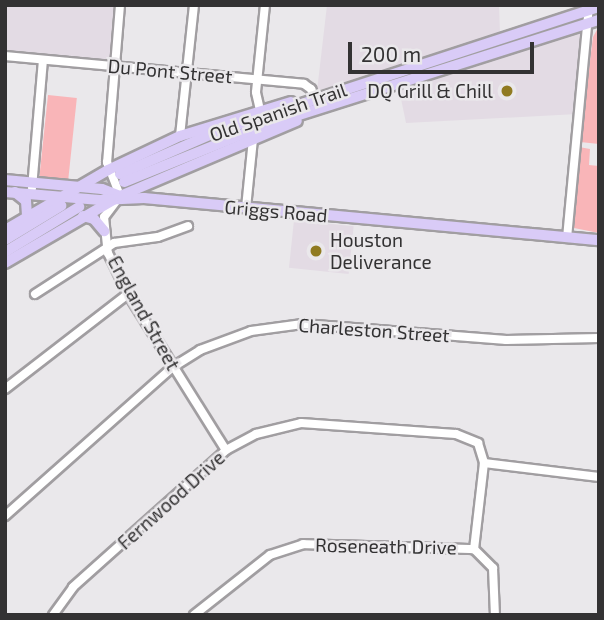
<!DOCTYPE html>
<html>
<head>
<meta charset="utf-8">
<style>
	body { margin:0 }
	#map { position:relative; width:604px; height:620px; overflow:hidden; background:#eae8eb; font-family:"Exo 2",sans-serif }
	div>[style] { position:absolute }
	.built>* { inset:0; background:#e3dbe4; transform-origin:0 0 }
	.green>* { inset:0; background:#f9b5b8; transform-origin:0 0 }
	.major-tunnel>* { height:10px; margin-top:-5px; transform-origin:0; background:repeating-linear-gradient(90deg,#c5c4c6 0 10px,transparent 0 15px) }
	.roads { filter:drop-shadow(2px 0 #a19ea1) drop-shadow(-2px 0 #a19ea1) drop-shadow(0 2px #a19ea1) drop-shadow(0 -2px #a19ea1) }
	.minor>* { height:8px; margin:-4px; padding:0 4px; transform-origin:4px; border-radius:4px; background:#fff }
	.major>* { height:10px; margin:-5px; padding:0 5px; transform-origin:5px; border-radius:5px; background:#d9cbf7 }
	.dots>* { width:19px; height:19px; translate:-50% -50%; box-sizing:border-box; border:4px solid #eae8eb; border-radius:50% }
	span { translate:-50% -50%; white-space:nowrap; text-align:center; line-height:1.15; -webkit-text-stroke:5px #eae8eb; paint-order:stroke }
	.street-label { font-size:19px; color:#333233 }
	.poi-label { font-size:19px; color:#333233 }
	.right { translate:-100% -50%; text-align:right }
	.left { translate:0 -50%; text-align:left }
	.frame { position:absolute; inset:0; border:7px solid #333233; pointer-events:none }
	.scale { position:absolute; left:348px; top:42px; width:186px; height:32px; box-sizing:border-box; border:4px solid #333233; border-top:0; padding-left:9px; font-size:21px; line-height:24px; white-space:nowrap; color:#333233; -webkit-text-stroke:5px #eae8eb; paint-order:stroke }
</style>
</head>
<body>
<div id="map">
	<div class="built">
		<i style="clip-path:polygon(5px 5px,116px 5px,111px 61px,5px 50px)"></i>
		<i style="clip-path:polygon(327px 5px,499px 5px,500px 34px,317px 91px)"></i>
		<i style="clip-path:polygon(581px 31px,577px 114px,406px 123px,399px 89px)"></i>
		<i style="left:294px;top:220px;width:60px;height:48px;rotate:6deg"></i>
	</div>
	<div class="green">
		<i style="clip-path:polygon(599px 26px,599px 144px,580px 142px,593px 37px)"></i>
		<i style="left:48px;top:95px;width:29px;height:82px;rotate:6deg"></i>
		<i style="clip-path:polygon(579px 147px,590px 149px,589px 165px,599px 166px,599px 233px,574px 228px)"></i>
	</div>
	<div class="major-tunnel">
		<i style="left:61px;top:206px;width:66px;rotate:-28.9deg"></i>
	</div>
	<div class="roads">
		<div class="minor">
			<i style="left:120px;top:5px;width:158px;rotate:94.7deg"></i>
			<i style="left:107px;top:162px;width:36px;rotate:69deg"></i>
			<i style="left:120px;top:196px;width:26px;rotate:127deg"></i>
			<i style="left:104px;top:217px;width:36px;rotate:84deg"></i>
			<i style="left:108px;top:253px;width:46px;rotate:64deg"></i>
			<i style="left:128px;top:294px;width:184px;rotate:57.9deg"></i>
			<i style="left:5px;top:56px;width:300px;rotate:5.3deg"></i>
			<i style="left:304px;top:84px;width:9px;rotate:36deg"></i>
			<i style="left:311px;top:89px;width:16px;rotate:68deg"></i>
			<i style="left:260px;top:110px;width:18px;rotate:-103deg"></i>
			<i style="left:256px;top:92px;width:87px;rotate:-84.1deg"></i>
			<i style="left:180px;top:136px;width:132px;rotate:-83.9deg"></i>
			<i style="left:32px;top:188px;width:128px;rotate:-85.1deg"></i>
			<i style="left:246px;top:208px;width:69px;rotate:-84.2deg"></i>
			<i style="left:567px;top:238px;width:234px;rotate:-84.6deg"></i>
			<i style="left:35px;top:294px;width:94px;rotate:-32.8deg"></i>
			<i style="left:114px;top:243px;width:44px;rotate:-7.8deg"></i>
			<i style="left:158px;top:237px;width:32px;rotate:-20deg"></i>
			<i style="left:5px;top:389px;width:155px;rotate:-37.7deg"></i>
			<i style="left:484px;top:463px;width:116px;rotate:6.9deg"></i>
			<i style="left:5px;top:516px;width:225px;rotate:-41.6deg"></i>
			<i style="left:173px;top:367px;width:32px;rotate:-32deg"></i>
			<i style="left:200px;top:350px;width:54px;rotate:-20.4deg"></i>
			<i style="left:251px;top:331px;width:52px;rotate:-7.7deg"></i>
			<i style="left:303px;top:324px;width:204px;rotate:4.5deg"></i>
			<i style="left:506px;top:340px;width:93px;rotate:-1.2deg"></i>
			<i style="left:474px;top:549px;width:27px;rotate:45deg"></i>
			<i style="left:493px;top:568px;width:47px;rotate:87.6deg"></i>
			<i style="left:53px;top:615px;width:34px;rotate:-54deg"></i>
			<i style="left:73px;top:587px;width:205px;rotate:-41.8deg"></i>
			<i style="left:226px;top:450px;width:34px;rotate:-28deg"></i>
			<i style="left:256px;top:434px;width:46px;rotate:-13.7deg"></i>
			<i style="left:301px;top:423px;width:155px;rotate:4.1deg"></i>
			<i style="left:456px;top:434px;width:24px;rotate:22deg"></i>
			<i style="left:478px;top:443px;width:21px;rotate:73deg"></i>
			<i style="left:484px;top:463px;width:87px;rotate:96.6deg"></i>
			<i style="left:194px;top:615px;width:97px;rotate:-38.3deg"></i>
			<i style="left:270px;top:555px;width:35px;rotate:-18deg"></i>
			<i style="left:303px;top:544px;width:171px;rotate:1.7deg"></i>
		</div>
		<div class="major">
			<i style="left:120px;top:174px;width:108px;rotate:-23.5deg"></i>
			<i style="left:219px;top:131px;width:400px;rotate:-18.1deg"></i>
			<i style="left:5px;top:180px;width:97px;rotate:5.3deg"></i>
			<i style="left:102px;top:189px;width:19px;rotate:21deg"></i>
			<i style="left:124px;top:182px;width:141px;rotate:-22deg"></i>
			<i style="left:255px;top:129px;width:361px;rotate:-17.6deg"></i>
			<i style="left:5px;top:192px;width:95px;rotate:4.8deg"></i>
			<i style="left:100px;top:200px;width:44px;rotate:-2.6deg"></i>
			<i style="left:144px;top:198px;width:457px;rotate:5.3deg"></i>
			<i style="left:15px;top:192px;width:14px;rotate:39deg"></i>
			<i style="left:26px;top:201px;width:15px;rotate:86deg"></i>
			<i style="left:83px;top:216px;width:11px;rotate:15deg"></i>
			<i style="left:94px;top:219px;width:16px;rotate:50deg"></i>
			<i style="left:5px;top:230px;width:119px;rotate:-30.2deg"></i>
			<i style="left:108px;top:170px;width:80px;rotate:-25.3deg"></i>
			<i style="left:180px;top:136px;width:116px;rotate:-17deg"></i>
			<i style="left:5px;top:240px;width:66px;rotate:-31.3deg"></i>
			<i style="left:5px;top:252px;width:87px;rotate:-31.3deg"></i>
			<i style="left:5px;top:263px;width:133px;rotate:-30.2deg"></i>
			<i style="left:120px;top:196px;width:192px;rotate:-23deg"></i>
		</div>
	</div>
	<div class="dots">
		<i style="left:507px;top:91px;background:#907b21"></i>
		<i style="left:316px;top:251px;background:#907b21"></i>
	</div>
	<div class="street-label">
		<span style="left:170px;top:71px;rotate:5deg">Du Pont Street</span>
		<span style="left:278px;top:112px;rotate:-19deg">Old Spanish Trail</span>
		<span style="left:276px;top:211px;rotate:5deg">Griggs Road</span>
		<span style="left:144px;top:313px;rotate:61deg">England Street</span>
		<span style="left:374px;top:330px;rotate:4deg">Charleston Street</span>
		<span style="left:171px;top:500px;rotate:-42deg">Fernwood Drive</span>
		<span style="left:386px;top:546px;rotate:1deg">Roseneath Drive</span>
	</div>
	<div class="poi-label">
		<span class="right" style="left:493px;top:91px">DQ Grill &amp; Chill</span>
		<span class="left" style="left:330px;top:251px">Houston<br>Deliverance</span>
	</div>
	<div class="frame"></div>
	<div class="scale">200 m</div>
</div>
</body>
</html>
